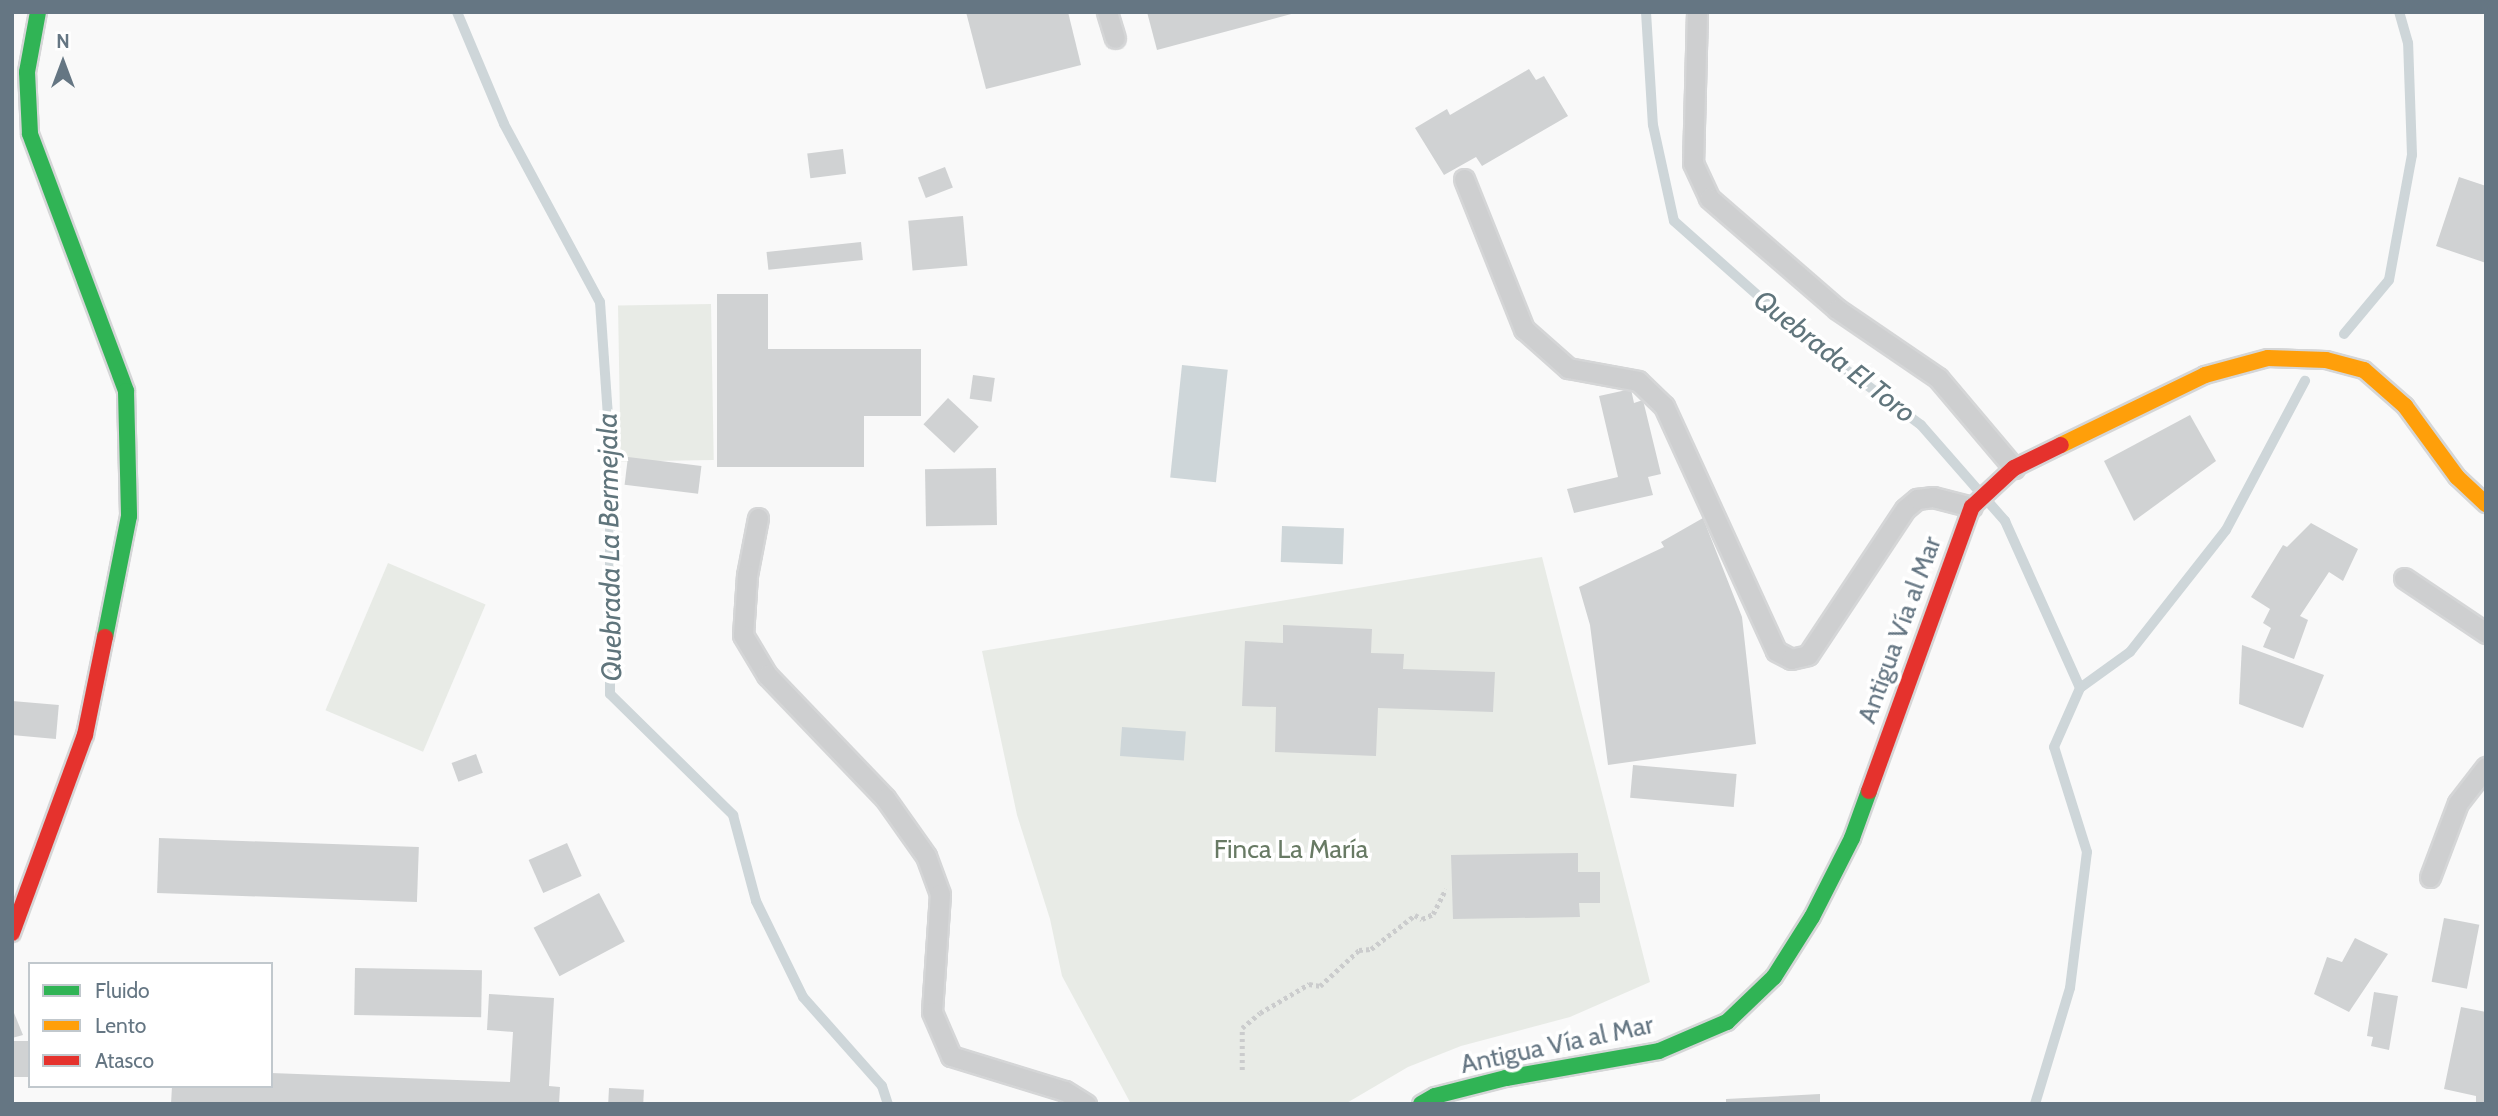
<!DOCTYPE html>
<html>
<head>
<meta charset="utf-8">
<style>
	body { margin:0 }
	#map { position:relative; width:2498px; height:1116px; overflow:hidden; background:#f9f9f9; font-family:Cabin,sans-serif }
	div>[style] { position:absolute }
	.green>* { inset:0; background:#e8ebe6; transform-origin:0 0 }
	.water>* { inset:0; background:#ced6d9; transform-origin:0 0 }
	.stream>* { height:10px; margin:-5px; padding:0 5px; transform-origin:5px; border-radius:5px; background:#ced6d9 }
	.building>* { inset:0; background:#d0d2d3; transform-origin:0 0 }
	.path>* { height:4.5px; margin-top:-2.25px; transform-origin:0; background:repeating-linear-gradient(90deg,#cbcccd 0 3.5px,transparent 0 7px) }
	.roads { filter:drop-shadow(2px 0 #d5d6d7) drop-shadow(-2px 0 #d5d6d7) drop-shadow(0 2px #d5d6d7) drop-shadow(0 -2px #d5d6d7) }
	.lane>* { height:19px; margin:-9.5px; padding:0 9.5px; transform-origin:9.5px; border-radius:9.5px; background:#cecfd0 }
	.fast>* { height:16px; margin:-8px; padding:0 8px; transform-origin:8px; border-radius:8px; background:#30b455 }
	.slow>* { height:16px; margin:-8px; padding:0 8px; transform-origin:8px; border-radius:8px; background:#ff9f0a }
	.jam>* { height:16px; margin:-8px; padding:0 8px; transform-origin:8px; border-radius:8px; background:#e5322d }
	span { translate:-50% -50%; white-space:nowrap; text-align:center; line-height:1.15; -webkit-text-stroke:7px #fff; paint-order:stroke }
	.street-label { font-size:26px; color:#657683 }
	.park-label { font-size:26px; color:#687a64 }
	.water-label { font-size:28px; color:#60757c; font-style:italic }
	.frame { position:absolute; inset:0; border:14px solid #657683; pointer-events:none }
	.legend { position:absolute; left:28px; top:962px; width:245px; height:126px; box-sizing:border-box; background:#fff; border:2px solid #c1c8cd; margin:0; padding:9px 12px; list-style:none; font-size:21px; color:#657683 }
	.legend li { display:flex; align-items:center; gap:14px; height:35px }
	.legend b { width:35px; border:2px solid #c1c8cd }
	.north { position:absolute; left:28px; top:28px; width:70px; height:70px; -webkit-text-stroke:5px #fff; paint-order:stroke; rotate:0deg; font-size:19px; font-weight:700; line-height:28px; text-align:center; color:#657683 }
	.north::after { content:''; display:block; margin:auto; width:24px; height:32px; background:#657683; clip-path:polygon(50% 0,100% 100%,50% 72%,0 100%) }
</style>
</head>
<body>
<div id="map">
	<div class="green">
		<i style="left:711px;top:304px;width:156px;height:93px;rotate:89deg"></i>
		<i style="clip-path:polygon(1542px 557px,1650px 982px,1570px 1017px,1461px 1046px,1408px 1067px,1345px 1104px,1131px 1104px,1062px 976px,1050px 919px,1017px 815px,982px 651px)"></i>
		<i style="left:388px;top:563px;width:106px;height:160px;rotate:23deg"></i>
	</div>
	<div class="water">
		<i style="left:1182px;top:365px;width:46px;height:113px;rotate:6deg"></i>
		<i style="left:1282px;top:526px;width:62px;height:36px;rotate:2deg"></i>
		<i style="left:1122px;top:727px;width:64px;height:29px;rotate:4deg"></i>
	</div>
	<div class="stream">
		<i style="left:457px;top:12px;width:121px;rotate:67.2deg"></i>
		<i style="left:504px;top:124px;width:202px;rotate:61.7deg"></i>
		<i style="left:600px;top:302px;width:142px;rotate:86deg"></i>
		<i style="left:610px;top:444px;width:250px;rotate:90deg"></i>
		<i style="left:610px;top:694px;width:173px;rotate:44.5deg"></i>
		<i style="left:733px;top:815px;width:89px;rotate:75deg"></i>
		<i style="left:756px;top:901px;width:107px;rotate:63.9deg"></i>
		<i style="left:803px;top:997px;width:119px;rotate:48.4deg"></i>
		<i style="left:882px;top:1086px;width:19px;rotate:72deg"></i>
		<i style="left:1646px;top:12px;width:113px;rotate:86.5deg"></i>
		<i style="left:1653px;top:125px;width:98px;rotate:77.7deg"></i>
		<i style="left:1674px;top:221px;width:193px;rotate:41.6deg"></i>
		<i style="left:1818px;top:349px;width:128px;rotate:36.4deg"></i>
		<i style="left:1921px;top:425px;width:128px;rotate:48.8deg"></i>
		<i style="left:2005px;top:521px;width:183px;rotate:65.8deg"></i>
		<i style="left:2344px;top:334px;width:70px;rotate:-50.2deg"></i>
		<i style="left:2389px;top:280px;width:127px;rotate:-79.6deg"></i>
		<i style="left:2412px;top:155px;width:112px;rotate:-92deg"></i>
		<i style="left:2408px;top:43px;width:32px;rotate:-106deg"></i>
		<i style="left:2035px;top:1104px;width:121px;rotate:-73.2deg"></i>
		<i style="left:2070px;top:988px;width:137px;rotate:-82.9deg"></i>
		<i style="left:2087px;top:852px;width:110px;rotate:-107.4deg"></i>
		<i style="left:2054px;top:747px;width:64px;rotate:-66.2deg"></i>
		<i style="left:2080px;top:688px;width:62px;rotate:-35.8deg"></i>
		<i style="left:2130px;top:652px;width:155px;rotate:-51.8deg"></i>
		<i style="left:2226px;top:530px;width:169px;rotate:-62.1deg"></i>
	</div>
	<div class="building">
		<i style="clip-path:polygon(966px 12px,1068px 12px,1081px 65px,986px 89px)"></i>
		<i style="clip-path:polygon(1147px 12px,1295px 12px,1295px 13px,1157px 50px)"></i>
		<i style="clip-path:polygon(1529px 69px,1536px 80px,1544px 76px,1568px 116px,1482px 166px,1476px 157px,1444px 175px,1415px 128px,1447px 109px,1450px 115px)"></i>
		<i style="left:843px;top:149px;width:25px;height:36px;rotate:83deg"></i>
		<i style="left:945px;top:167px;width:22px;height:29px;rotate:69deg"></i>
		<i style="clip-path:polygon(2459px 177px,2486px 186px,2486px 263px,2436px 246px)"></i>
		<i style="left:963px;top:216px;width:50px;height:55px;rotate:85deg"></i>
		<i style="left:861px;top:242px;width:18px;height:95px;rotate:84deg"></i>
		<i style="clip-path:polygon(717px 294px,768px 294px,768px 349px,921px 349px,921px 416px,864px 416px,864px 467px,717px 467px)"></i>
		<i style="left:973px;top:375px;width:22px;height:24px;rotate:8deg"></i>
		<i style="clip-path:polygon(1631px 389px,1634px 403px,1643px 400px,1661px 474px,1648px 477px,1653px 495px,1574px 513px,1567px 489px,1618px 477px,1599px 396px)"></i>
		<i style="left:948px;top:398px;width:42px;height:36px;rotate:43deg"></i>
		<i style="clip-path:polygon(2190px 415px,2216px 461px,2134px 521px,2104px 461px)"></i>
		<i style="left:628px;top:457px;width:74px;height:28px;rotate:7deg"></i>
		<i style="left:996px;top:468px;width:57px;height:71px;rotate:89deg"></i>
		<i style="clip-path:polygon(1703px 518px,1742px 617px,1756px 744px,1608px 765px,1590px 625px,1579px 587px,1664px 547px,1661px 542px)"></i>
		<i style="clip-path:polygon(2311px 523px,2358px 549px,2343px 581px,2329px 572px,2300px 616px,2308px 620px,2294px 659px,2263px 647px,2271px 628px,2263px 623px,2270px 609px,2251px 597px,2283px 545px,2287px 547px)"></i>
		<i style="clip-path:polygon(1283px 625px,1372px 629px,1371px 653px,1404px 654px,1403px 669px,1495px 672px,1493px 712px,1378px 708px,1376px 756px,1275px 752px,1276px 707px,1242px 706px,1245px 641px,1283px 643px)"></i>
		<i style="clip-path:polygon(2242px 645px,2324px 675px,2303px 728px,2239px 704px)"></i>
		<i style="left:12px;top:701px;width:47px;height:34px;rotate:5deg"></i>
		<i style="left:476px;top:754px;width:20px;height:26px;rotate:70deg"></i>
		<i style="left:1633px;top:765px;width:104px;height:33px;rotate:5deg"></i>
		<i style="left:159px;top:838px;width:260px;height:55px;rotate:2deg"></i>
		<i style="left:567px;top:843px;width:36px;height:42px;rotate:66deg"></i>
		<i style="clip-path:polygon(1578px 853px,1578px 872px,1600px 872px,1600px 903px,1579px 903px,1580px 917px,1453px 919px,1451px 855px)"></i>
		<i style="left:599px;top:893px;width:55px;height:74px;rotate:62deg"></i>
		<i style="left:2444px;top:918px;width:36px;height:65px;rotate:11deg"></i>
		<i style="clip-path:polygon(2355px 938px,2388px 954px,2349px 1012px,2314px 994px,2327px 957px,2342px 962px)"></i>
		<i style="left:355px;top:968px;width:127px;height:47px;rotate:1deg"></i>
		<i style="clip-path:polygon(2374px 992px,2398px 996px,2389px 1050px,2371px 1046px,2373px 1037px,2367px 1036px)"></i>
		<i style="clip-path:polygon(489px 994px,554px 998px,549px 1086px,560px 1087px,559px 1104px,171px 1104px,172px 1086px,271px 1086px,271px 1073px,510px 1082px,513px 1032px,487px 1030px)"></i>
		<i style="clip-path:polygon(2461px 1007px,2486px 1012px,2486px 1104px,2476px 1104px,2476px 1096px,2444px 1089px)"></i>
		<i style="clip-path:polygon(12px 1008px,23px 1035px,12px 1038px)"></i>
		<i style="left:30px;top:1041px;width:36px;height:18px;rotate:90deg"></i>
		<i style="left:609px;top:1088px;width:35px;height:16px;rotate:3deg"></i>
		<i style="clip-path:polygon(1820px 1094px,1820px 1104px,1726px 1104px,1726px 1099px)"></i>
	</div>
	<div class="path">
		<i style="left:1242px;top:1070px;width:42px;rotate:-90deg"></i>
		<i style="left:1242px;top:1028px;width:23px;rotate:-40deg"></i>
		<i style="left:1260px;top:1013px;width:57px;rotate:-30.6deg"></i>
		<i style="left:1309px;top:984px;width:11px;rotate:10deg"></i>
		<i style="left:1320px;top:986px;width:53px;rotate:-42.7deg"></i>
		<i style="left:1359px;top:950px;width:12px;rotate:-5deg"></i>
		<i style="left:1371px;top:949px;width:56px;rotate:-37.7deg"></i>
		<i style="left:1415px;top:915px;width:8px;rotate:30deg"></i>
		<i style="left:1422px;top:919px;width:12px;rotate:-24deg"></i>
		<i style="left:1433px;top:914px;width:28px;rotate:-63deg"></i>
	</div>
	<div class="roads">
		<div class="lane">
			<i style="left:1107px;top:12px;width:27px;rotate:73deg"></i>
			<i style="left:1697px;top:12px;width:151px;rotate:91.5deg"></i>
			<i style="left:1693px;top:163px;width:38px;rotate:65deg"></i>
			<i style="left:1709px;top:198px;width:169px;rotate:40.9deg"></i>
			<i style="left:1837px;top:309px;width:122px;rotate:34.3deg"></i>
			<i style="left:1938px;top:378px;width:118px;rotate:49.8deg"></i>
			<i style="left:1464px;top:179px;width:162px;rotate:68.2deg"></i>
			<i style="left:1524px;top:329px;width:59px;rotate:41.6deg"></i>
			<i style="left:1568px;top:368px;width:71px;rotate:10.5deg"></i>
			<i style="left:1638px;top:381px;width:36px;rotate:44deg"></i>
			<i style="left:1664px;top:406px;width:269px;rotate:65.4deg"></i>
			<i style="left:1776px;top:651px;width:17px;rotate:28deg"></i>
			<i style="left:1791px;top:659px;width:17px;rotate:-13deg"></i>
			<i style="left:1808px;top:655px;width:175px;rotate:-56.4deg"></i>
			<i style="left:1905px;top:509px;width:16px;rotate:-40deg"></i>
			<i style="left:1917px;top:499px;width:16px;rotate:-7deg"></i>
			<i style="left:1933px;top:497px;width:40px;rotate:14.4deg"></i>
			<i style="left:758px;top:518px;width:58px;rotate:100.9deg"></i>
			<i style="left:747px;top:575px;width:60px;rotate:93.8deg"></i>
			<i style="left:743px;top:635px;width:47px;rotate:59deg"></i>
			<i style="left:767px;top:675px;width:170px;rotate:46.2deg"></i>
			<i style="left:885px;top:798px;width:71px;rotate:54.7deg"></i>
			<i style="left:926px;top:856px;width:40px;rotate:69.8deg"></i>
			<i style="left:940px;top:894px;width:118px;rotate:93.9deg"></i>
			<i style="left:932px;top:1012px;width:48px;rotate:66.6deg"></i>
			<i style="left:951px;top:1056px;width:119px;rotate:17.1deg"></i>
			<i style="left:1065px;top:1091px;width:25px;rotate:32deg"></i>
			<i style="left:2404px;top:578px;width:99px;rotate:33.9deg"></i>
			<i style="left:2430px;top:877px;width:79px;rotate:-69.3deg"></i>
			<i style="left:2458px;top:803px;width:46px;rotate:-52.1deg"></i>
		</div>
		<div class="fast">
			<i style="left:38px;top:12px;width:61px;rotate:100.4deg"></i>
			<i style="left:27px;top:72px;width:62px;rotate:87.2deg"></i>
			<i style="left:30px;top:134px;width:274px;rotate:69.5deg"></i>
			<i style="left:126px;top:391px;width:125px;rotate:88.6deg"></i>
			<i style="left:129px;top:516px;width:123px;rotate:101.2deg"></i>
			<i style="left:1421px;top:1104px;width:16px;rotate:-30deg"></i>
			<i style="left:1435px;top:1096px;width:73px;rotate:-14.2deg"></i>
			<i style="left:1506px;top:1078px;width:155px;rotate:-10deg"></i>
			<i style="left:1659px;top:1051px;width:74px;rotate:-23.1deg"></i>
			<i style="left:1727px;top:1022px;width:65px;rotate:-43.8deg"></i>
			<i style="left:1774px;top:977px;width:71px;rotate:-57.7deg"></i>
			<i style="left:1812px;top:917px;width:89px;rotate:-63.1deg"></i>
			<i style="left:1852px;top:838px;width:50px;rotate:-70.1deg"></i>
		</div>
		<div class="slow">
			<i style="left:2061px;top:445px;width:160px;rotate:-25.9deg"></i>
			<i style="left:2205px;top:375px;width:65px;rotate:-15.1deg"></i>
			<i style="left:2268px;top:358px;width:58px;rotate:2deg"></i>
			<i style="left:2326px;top:360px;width:39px;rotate:15deg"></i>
			<i style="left:2364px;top:370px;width:55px;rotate:41.3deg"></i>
			<i style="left:2405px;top:406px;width:88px;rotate:53.8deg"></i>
			<i style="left:2457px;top:477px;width:40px;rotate:43deg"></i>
		</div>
		<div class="jam">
			<i style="left:1869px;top:791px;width:302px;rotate:-70.1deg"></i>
			<i style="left:1972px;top:507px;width:57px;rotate:-42.9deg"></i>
			<i style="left:2014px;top:468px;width:52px;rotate:-26.1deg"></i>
			<i style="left:12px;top:933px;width:211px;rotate:-69.8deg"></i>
			<i style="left:85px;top:735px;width:100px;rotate:-78.5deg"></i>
		</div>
	</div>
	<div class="street-label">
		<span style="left:1900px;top:630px;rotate:-70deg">Antigua Vía al Mar</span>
		<span style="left:1557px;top:1045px;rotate:-12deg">Antigua Vía al Mar</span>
	</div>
	<div class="park-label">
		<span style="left:1291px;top:850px">Finca La María</span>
	</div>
	<div class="water-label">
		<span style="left:1835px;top:356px;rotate:38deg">Quebrada El Toro</span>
		<span style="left:609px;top:547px;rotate:-91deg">Quebrada La Bermejala</span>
	</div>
	<div class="frame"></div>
	<ul class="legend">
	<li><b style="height:9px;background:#30b455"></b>Fluido</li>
	<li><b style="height:9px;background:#ff9f0a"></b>Lento</li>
	<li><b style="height:9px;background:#e5322d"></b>Atasco</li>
	</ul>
	<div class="north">N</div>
</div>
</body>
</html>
